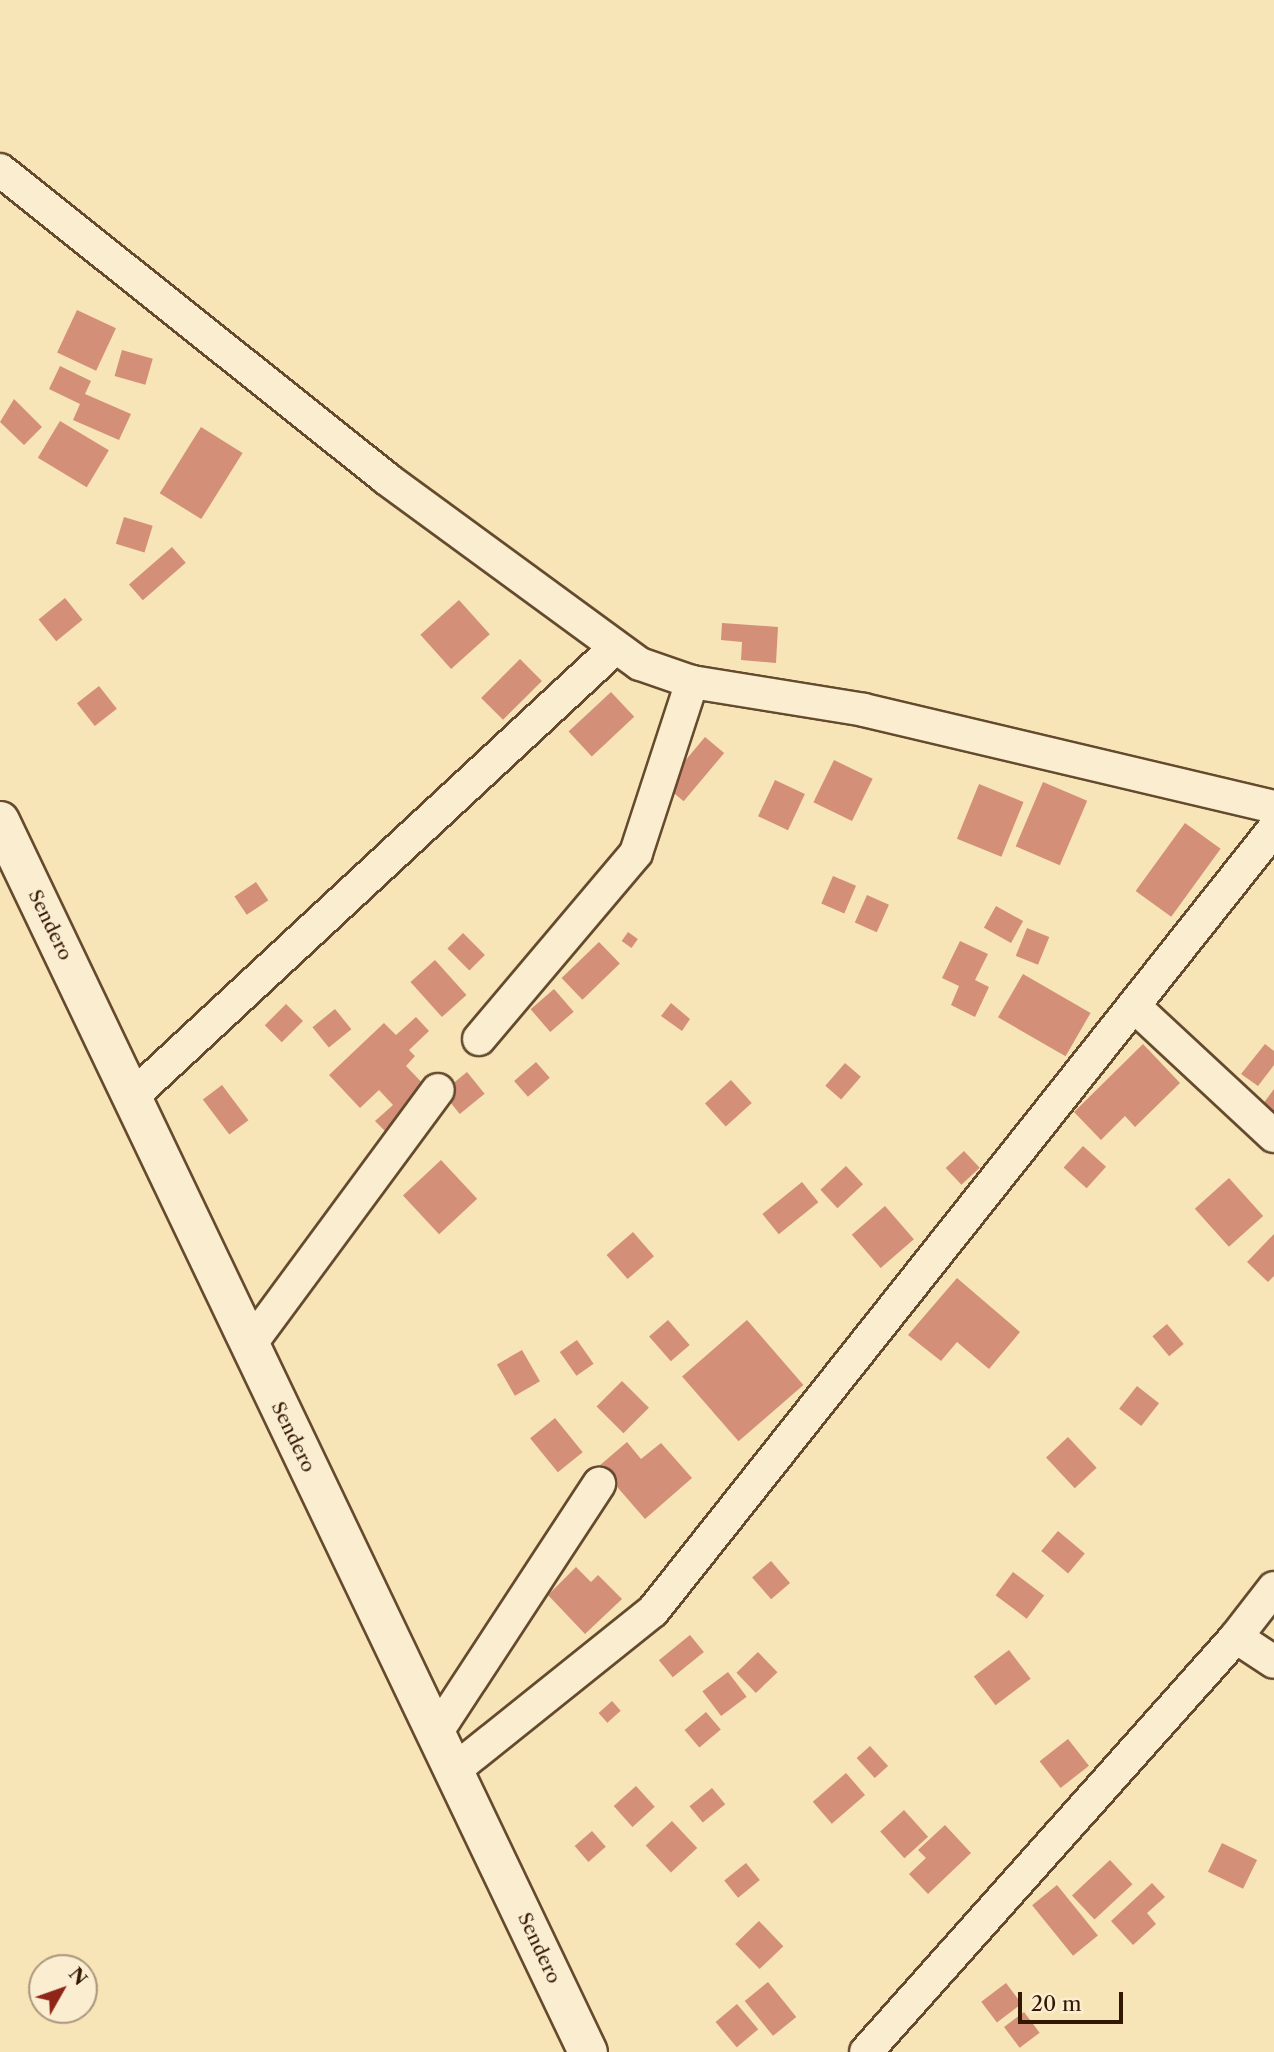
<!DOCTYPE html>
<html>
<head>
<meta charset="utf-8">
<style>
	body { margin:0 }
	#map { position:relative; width:1274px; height:2052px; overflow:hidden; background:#f7e4b7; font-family:"Libre Caslon Text",serif }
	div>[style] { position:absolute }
	.building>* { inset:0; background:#d48f79; transform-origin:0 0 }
	.roads { filter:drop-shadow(2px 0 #654a2e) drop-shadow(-2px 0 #654a2e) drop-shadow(0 2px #654a2e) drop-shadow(0 -2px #654a2e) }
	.street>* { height:32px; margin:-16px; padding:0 16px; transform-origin:16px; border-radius:16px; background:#faedd0 }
	.secondary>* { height:38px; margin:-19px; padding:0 19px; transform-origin:19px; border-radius:19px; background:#faedd0 }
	span { translate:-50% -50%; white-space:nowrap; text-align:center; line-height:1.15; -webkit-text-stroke:6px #faedd0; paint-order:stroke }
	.street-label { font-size:19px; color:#341700 }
	.north { position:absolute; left:28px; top:1954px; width:70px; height:70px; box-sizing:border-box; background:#faedd0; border:2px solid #ab977d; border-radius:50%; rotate:50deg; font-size:19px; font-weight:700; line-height:28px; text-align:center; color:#341700 }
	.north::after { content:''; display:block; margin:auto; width:24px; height:32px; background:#8f2418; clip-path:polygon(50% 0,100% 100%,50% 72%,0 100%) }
	.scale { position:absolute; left:1018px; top:1992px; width:105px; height:32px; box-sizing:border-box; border:4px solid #341700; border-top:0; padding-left:9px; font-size:21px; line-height:24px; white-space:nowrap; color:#341700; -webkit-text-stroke:5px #faedd0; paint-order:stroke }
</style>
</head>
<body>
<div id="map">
	<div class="building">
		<i style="left:77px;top:310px;width:43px;height:47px;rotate:25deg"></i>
		<i style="left:122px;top:350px;width:32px;height:27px;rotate:16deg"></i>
		<i style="clip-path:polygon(60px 366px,91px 381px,85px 394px,131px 414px,119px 440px,73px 420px,80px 404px,49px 389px)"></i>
		<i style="clip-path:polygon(14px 399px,42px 427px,24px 445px,0 422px)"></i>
		<i style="left:60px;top:421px;width:57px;height:43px;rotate:31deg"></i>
		<i style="left:201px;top:427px;width:49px;height:78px;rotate:32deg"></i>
		<i style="left:124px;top:517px;width:30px;height:28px;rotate:17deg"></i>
		<i style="left:172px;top:547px;width:21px;height:57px;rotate:49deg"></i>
		<i style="left:65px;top:598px;width:28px;height:34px;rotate:51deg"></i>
		<i style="left:459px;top:600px;width:46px;height:52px;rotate:48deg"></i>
		<i style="clip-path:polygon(722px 623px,778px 627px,776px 663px,741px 660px,742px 642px,721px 640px)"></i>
		<i style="left:520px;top:659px;width:31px;height:55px;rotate:45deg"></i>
		<i style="left:99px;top:686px;width:29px;height:28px;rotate:52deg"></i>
		<i style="left:611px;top:692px;width:34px;height:58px;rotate:47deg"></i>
		<i style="left:705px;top:737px;width:25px;height:63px;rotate:40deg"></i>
		<i style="left:834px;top:760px;width:43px;height:47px;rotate:26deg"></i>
		<i style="left:775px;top:780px;width:33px;height:40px;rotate:25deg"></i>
		<i style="left:1043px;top:782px;width:48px;height:70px;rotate:23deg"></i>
		<i style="left:979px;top:784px;width:48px;height:59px;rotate:22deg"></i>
		<i style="left:1185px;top:823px;width:44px;height:84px;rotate:36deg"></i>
		<i style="left:833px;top:876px;width:25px;height:30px;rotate:23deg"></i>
		<i style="left:256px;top:882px;width:22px;height:26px;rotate:56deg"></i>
		<i style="left:867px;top:895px;width:24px;height:30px;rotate:24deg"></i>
		<i style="left:996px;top:906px;width:31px;height:25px;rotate:29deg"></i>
		<i style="left:1027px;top:928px;width:24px;height:30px;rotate:22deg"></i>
		<i style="left:628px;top:932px;width:12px;height:11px;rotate:35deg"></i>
		<i style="left:463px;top:933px;width:31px;height:22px;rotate:45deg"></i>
		<i style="clip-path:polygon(960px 941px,988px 954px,975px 980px,989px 987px,975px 1017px,951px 1005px,959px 986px,942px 978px)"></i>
		<i style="left:599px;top:942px;width:30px;height:52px;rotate:46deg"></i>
		<i style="left:435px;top:960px;width:47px;height:33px;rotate:48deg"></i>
		<i style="left:1023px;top:974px;width:78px;height:50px;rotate:30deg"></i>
		<i style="left:554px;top:989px;width:30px;height:31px;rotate:49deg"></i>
		<i style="clip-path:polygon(671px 1003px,690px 1019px,682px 1031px,661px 1016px)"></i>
		<i style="left:286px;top:1004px;width:24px;height:30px;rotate:45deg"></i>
		<i style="left:335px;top:1009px;width:26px;height:29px;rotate:51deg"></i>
		<i style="clip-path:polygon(416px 1017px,429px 1031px,409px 1050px,415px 1056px,406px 1066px,428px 1089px,391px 1137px,375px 1121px,393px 1105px,379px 1090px,360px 1108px,329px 1075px,384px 1023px,396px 1035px)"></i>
		<i style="clip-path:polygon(1143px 1044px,1180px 1083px,1135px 1127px,1125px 1116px,1101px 1140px,1074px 1112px)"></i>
		<i style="clip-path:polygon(1265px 1044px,1274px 1051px,1274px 1065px,1258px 1086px,1241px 1074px)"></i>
		<i style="left:536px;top:1062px;width:21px;height:29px;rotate:49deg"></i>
		<i style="left:845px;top:1063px;width:21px;height:30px;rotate:41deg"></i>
		<i style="left:467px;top:1072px;width:28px;height:32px;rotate:51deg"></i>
		<i style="left:731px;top:1080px;width:31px;height:35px;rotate:48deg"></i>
		<i style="left:222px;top:1085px;width:44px;height:24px;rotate:53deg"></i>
		<i style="clip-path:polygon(1274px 1089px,1274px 1124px,1257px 1112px)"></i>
		<i style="left:1083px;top:1146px;width:31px;height:29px;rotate:42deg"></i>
		<i style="left:964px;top:1151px;width:23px;height:25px;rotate:47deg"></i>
		<i style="left:441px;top:1160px;width:53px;height:52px;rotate:47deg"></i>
		<i style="left:846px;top:1166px;width:25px;height:35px;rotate:47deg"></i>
		<i style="left:1229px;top:1178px;width:51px;height:46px;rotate:48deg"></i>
		<i style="left:802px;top:1182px;width:26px;height:51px;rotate:51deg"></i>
		<i style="left:885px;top:1206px;width:44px;height:44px;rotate:49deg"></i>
		<i style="left:633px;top:1232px;width:32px;height:35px;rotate:49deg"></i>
		<i style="clip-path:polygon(1274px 1234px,1274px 1276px,1268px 1282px,1247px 1262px)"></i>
		<i style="clip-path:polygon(957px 1278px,1020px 1332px,989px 1369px,957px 1342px,941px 1361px,908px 1335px)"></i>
		<i style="left:668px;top:1320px;width:33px;height:25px;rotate:49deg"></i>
		<i style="left:747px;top:1320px;width:86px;height:86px;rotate:49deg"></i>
		<i style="left:1167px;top:1324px;width:26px;height:19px;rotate:50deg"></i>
		<i style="left:577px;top:1340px;width:29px;height:21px;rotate:55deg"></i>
		<i style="left:522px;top:1350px;width:36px;height:29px;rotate:60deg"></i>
		<i style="left:622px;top:1381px;width:38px;height:36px;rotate:45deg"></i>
		<i style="left:1137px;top:1386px;width:28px;height:29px;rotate:38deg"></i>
		<i style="left:555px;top:1418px;width:44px;height:32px;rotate:51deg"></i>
		<i style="left:1068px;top:1437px;width:42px;height:30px;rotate:47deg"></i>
		<i style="clip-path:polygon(627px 1442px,641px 1459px,661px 1443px,692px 1478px,645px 1519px,599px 1466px)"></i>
		<i style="left:1058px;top:1531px;width:35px;height:26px;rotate:40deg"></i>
		<i style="left:771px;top:1561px;width:29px;height:25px;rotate:49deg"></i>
		<i style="clip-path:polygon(576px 1567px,591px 1582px,598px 1575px,622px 1599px,585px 1634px,548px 1595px)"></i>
		<i style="left:1013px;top:1572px;width:39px;height:29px;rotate:37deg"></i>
		<i style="left:690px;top:1635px;width:22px;height:40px;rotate:51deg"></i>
		<i style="left:1009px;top:1650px;width:36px;height:44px;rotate:53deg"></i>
		<i style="left:758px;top:1652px;width:28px;height:30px;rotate:46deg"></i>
		<i style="left:728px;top:1672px;width:31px;height:32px;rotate:53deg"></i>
		<i style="left:612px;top:1701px;width:13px;height:18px;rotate:48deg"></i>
		<i style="left:706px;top:1712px;width:23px;height:28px;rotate:50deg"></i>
		<i style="left:1068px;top:1739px;width:34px;height:36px;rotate:52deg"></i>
		<i style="left:870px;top:1746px;width:27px;height:18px;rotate:48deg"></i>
		<i style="left:846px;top:1773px;width:29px;height:44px;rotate:49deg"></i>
		<i style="left:636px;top:1786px;width:28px;height:30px;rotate:48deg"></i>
		<i style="left:712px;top:1788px;width:21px;height:29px;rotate:51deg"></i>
		<i style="left:904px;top:1810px;width:36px;height:32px;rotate:48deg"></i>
		<i style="left:672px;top:1821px;width:37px;height:36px;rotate:47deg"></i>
		<i style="clip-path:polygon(945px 1825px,971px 1853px,928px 1894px,909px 1874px,926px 1858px,918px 1850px)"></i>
		<i style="left:592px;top:1831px;width:21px;height:23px;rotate:49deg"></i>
		<i style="left:1222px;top:1843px;width:39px;height:32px;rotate:26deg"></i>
		<i style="left:1110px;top:1860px;width:33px;height:52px;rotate:47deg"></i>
		<i style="left:746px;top:1863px;width:22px;height:28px;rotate:51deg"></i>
		<i style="clip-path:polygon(1152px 1883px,1165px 1897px,1147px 1913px,1156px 1924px,1133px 1945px,1111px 1921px)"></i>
		<i style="left:1057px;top:1885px;width:65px;height:32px;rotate:51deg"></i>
		<i style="left:759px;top:1921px;width:35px;height:33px;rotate:46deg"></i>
		<i style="left:768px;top:1982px;width:45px;height:30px;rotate:51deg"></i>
		<i style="left:1006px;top:1983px;width:26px;height:31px;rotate:53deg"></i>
		<i style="left:737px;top:2004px;width:33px;height:28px;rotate:50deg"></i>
		<i style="left:1024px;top:2012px;width:26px;height:25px;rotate:53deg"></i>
	</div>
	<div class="roads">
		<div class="street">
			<i style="left:0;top:170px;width:495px;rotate:38.6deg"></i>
			<i style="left:387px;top:479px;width:313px;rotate:36.2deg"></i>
			<i style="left:640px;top:664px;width:55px;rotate:19.1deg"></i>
			<i style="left:692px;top:682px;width:174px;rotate:9.2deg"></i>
			<i style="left:864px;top:710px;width:421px;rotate:13.3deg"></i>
			<i style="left:1134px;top:1006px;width:191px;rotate:42.9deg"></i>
			<i style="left:479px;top:1039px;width:243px;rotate:-49.8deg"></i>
			<i style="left:636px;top:853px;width:180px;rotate:-71.9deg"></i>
			<i style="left:135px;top:1094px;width:655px;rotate:-42.9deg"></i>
			<i style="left:249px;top:1346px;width:318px;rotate:-53.6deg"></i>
			<i style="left:1236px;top:1637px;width:62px;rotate:-52.2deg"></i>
			<i style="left:436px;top:1733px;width:298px;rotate:-56.8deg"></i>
			<i style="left:457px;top:1768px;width:251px;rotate:-38.7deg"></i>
			<i style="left:653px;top:1611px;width:999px;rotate:-51.55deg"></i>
			<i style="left:866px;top:2052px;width:556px;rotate:-48.28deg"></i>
			<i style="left:1236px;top:1637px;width:45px;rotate:33.3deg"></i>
		</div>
		<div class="secondary">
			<i style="left:0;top:821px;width:1364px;rotate:64.47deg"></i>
		</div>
	</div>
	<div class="street-label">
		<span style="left:50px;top:925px;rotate:64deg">Sendero</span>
		<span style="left:293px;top:1437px;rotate:64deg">Sendero</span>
		<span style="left:539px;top:1948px;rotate:65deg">Sendero</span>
	</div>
	<div class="north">N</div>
	<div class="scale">20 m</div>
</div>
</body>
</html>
